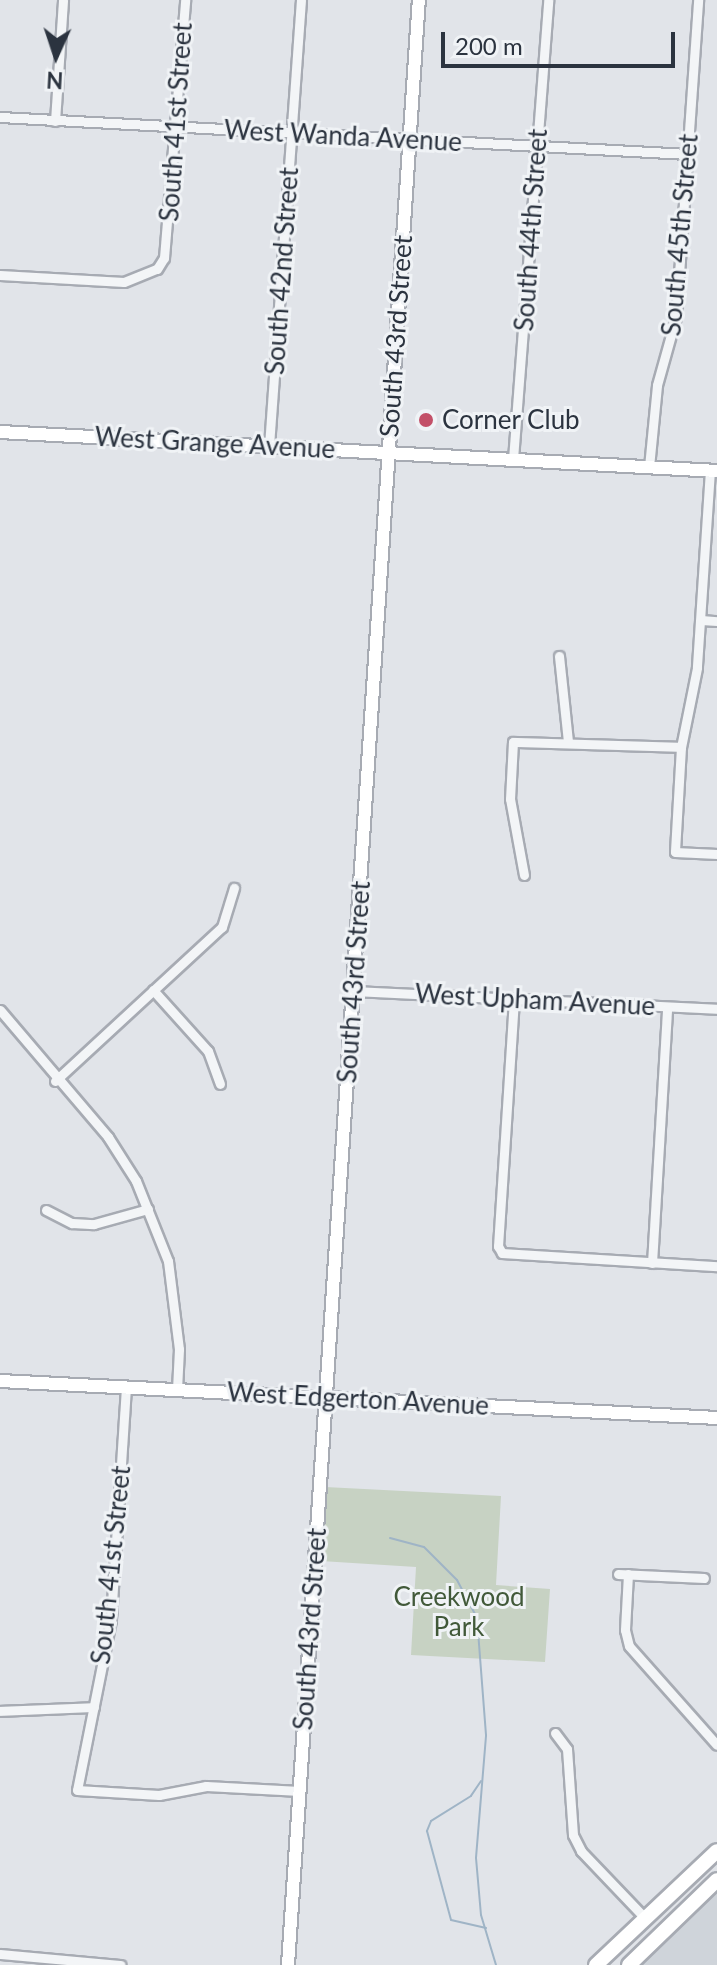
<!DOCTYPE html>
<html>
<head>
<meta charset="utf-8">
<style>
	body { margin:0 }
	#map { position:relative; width:717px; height:1965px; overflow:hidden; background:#e1e4e9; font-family:Lato,sans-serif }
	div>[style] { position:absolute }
	.built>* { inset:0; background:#cfd4da }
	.green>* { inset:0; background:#c7d2c3 }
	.stream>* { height:2px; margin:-1px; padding:0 1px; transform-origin:1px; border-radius:1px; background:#9fb4c6 }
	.roads { filter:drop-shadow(2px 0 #a7abb3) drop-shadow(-2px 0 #a7abb3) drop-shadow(0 2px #a7abb3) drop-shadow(0 -2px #a7abb3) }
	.street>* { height:9px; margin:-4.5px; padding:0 4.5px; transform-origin:4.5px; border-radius:4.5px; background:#f3f5f7 }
	.secondary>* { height:12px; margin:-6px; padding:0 6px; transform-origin:6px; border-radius:6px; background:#fff }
	.primary>* { height:14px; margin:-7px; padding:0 7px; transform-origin:7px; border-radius:7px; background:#fff }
	.dots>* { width:22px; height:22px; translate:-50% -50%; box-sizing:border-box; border:4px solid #f0f3f6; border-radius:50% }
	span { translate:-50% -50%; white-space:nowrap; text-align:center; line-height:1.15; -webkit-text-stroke:6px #f0f3f6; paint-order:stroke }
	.street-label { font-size:26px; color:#2b333f }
	.poi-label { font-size:26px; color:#2b333f }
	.left { translate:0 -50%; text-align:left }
	.park-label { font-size:26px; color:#415939 }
	.north { position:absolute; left:16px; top:16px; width:80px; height:80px; -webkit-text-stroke:6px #f0f3f6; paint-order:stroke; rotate:183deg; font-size:22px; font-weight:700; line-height:32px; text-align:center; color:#2b333f }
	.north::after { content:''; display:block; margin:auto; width:28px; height:36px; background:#2b333f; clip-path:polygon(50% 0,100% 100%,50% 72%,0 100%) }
	.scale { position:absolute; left:441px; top:32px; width:234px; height:36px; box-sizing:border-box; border:4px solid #2b333f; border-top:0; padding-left:10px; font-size:24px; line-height:28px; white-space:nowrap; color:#2b333f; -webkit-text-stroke:6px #f0f3f6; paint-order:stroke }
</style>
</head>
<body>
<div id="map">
	<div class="built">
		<i style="clip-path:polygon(717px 1890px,717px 1965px,637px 1965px,641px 1961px)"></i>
	</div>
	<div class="green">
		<i style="clip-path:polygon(325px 1487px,501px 1496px,496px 1585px,550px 1589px,545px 1662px,411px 1655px,416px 1567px,321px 1561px)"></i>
	</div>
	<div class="stream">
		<i style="left:390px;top:1538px;width:35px;rotate:15deg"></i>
		<i style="left:424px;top:1547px;width:47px;rotate:45deg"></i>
		<i style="left:457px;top:1580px;width:43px;rotate:62.2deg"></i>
		<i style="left:477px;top:1618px;width:118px;rotate:85.6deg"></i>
		<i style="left:486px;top:1736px;width:122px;rotate:94.7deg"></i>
		<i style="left:476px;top:1858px;width:57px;rotate:85deg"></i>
		<i style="left:481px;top:1915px;width:52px;rotate:73.3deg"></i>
		<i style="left:481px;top:1781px;width:18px;rotate:124deg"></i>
		<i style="left:471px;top:1796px;width:47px;rotate:148deg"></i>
		<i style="left:431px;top:1821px;width:11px;rotate:112deg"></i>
		<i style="left:427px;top:1831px;width:92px;rotate:74.9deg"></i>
		<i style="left:451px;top:1920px;width:36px;rotate:13deg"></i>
	</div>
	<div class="roads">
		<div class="street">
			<i style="left:0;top:117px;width:688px;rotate:3.08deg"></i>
			<i style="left:55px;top:121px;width:121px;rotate:-86.2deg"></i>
			<i style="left:0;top:275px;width:124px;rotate:3.2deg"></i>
			<i style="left:124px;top:282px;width:35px;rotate:-22deg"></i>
			<i style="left:157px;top:269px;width:13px;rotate:-58deg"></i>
			<i style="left:164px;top:258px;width:259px;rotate:-85.3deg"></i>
			<i style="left:269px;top:446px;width:447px;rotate:-85.9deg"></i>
			<i style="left:513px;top:459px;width:460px;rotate:-85.6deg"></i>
			<i style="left:649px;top:467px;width:82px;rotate:-84.4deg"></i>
			<i style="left:657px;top:385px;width:71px;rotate:-74.4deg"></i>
			<i style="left:676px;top:317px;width:318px;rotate:-86deg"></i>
			<i style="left:710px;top:470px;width:198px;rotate:93.8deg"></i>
			<i style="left:697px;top:668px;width:81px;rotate:101.4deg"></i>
			<i style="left:681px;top:747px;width:105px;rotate:93.3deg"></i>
			<i style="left:675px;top:852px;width:42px;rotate:2.7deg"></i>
			<i style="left:701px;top:620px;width:16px;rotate:4deg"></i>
			<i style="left:559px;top:656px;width:86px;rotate:84deg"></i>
			<i style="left:524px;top:875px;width:77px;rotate:-100.4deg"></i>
			<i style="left:510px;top:799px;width:57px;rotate:-87deg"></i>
			<i style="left:513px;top:742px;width:168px;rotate:1.7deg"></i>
			<i style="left:153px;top:990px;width:82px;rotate:48deg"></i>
			<i style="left:208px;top:1051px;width:35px;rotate:70deg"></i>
			<i style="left:353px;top:991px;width:364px;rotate:2.8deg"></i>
			<i style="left:514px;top:999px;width:248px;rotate:93.7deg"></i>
			<i style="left:498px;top:1246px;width:8px;rotate:60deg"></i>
			<i style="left:502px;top:1253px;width:215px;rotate:3.5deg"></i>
			<i style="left:0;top:1010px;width:167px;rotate:49.6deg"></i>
			<i style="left:108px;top:1137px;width:52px;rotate:57.5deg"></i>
			<i style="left:136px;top:1181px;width:86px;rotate:68.2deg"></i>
			<i style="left:168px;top:1261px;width:89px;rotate:82.9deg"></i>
			<i style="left:179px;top:1349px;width:41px;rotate:92.8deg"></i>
			<i style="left:55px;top:1081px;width:227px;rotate:-42.7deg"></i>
			<i style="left:222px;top:927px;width:41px;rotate:-72.9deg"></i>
			<i style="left:46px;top:1210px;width:29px;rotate:27deg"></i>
			<i style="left:72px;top:1223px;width:22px;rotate:3deg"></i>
			<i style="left:94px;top:1224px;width:56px;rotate:-15.5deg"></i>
			<i style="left:652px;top:1263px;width:256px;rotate:-86.6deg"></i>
			<i style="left:126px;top:1387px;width:233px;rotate:93.7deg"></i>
			<i style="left:111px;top:1620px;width:173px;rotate:101.3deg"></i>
			<i style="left:77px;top:1790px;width:82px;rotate:3.5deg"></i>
			<i style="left:159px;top:1795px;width:48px;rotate:-10.8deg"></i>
			<i style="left:206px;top:1786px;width:94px;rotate:3deg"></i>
			<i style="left:618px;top:1574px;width:86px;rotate:2.7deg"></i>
			<i style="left:628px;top:1574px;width:56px;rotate:93.1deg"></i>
			<i style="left:625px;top:1630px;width:16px;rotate:76deg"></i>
			<i style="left:629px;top:1646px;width:132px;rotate:48.4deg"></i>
			<i style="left:0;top:1711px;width:94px;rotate:-2.4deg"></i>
			<i style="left:555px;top:1733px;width:20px;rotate:53deg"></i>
			<i style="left:567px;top:1749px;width:86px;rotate:86deg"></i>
			<i style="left:573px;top:1835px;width:18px;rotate:63deg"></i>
			<i style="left:581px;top:1851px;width:91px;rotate:46.3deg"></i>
			<i style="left:0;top:1954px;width:121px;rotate:5.2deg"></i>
		</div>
		<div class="secondary">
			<i style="left:0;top:432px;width:718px;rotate:3.11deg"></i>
			<i style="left:0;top:1381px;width:718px;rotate:2.95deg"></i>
			<i style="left:288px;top:1965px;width:1969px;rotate:-86.19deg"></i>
		</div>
		<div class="primary">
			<i style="left:596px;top:1965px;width:166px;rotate:-43.3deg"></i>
			<i style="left:629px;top:1965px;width:122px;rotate:-44deg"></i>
		</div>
	</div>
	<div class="dots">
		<i style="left:426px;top:420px;background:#c35068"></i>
	</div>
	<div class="street-label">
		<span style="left:176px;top:122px;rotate:-86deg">South 41st Street</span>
		<span style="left:343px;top:136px;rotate:3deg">West Wanda Avenue</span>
		<span style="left:531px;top:230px;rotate:-86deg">South 44th Street</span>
		<span style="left:680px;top:235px;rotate:-85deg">South 45th Street</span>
		<span style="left:282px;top:271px;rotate:-86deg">South 42nd Street</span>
		<span style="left:396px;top:336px;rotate:-86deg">South 43rd Street</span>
		<span style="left:215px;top:443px;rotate:3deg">West Grange Avenue</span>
		<span style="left:354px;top:982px;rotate:-86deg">South 43rd Street</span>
		<span style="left:535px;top:1000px;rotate:3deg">West Upham Avenue</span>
		<span style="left:358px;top:1399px;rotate:3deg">West Edgerton Avenue</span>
		<span style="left:111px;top:1565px;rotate:-84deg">South 41st Street</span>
		<span style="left:310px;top:1629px;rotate:-86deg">South 43rd Street</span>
	</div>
	<div class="poi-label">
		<span class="left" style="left:442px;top:420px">Corner Club</span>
	</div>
	<div class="park-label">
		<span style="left:459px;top:1612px">Creekwood<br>Park</span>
	</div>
	<div class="north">N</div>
	<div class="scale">200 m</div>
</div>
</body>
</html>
